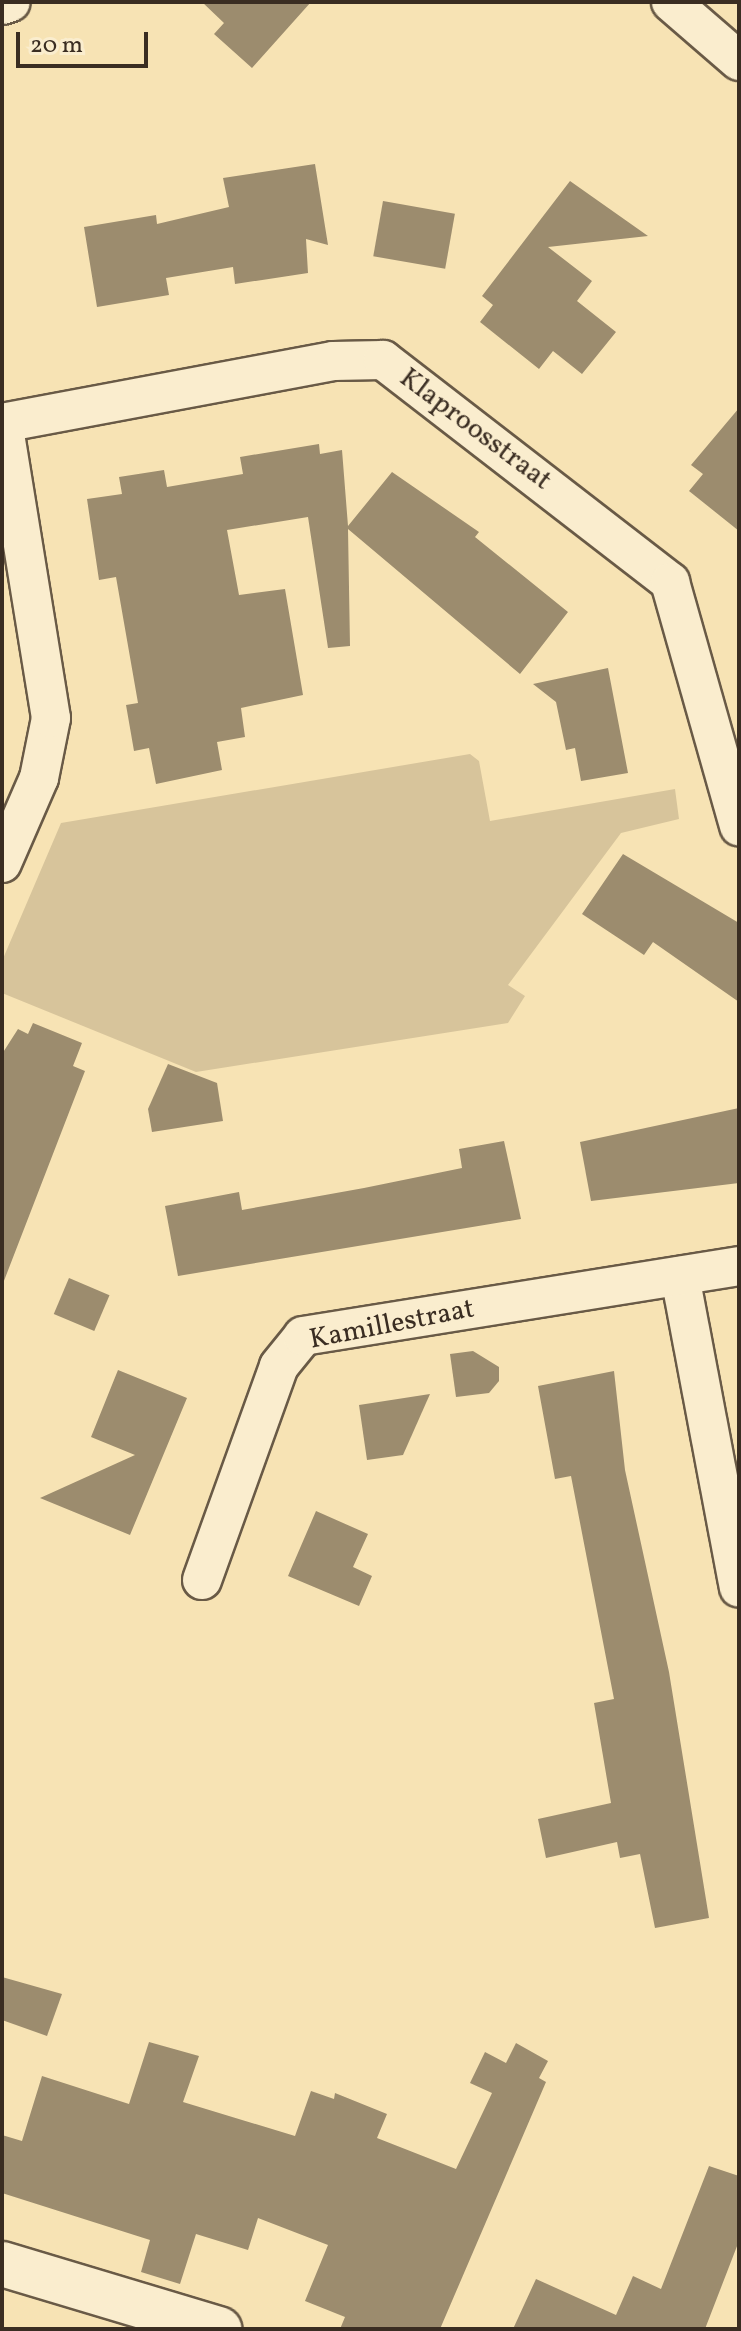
<!DOCTYPE html>
<html>
<head>
<meta charset="utf-8">
<style>
	body { margin:0 }
	#map { position:relative; width:741px; height:2331px; overflow:hidden; background:#f7e3b4; font-family:Vollkorn,serif }
	div>[style] { position:absolute }
	.green>* { inset:0; background:#d7c49b }
	.building>* { inset:0; background:#9c8c6e; transform-origin:0 0 }
	.roads { filter:drop-shadow(2px 0 #695a46) drop-shadow(-2px 0 #695a46) drop-shadow(0 2px #695a46) drop-shadow(0 -2px #695a46) }
	.minor>* { height:38px; margin:-19px; padding:0 19px; transform-origin:19px; border-radius:19px; background:#faedce }
	.tertiary>* { height:44px; margin:-22px; padding:0 22px; transform-origin:22px; border-radius:22px; background:#faedce }
	span { translate:-50% -50%; white-space:nowrap; text-align:center; line-height:1.15; -webkit-text-stroke:6px #faedce; paint-order:stroke }
	.street-label { font-size:28px; color:#3a2d22 }
	.frame { position:absolute; inset:0; border:4px solid #3a2d22; pointer-events:none }
	.scale { position:absolute; left:16px; top:32px; width:132px; height:36px; box-sizing:border-box; border:4px solid #3a2d22; border-top:0; padding-left:10px; font-size:24px; line-height:28px; white-space:nowrap; color:#3a2d22; -webkit-text-stroke:6px #faedce; paint-order:stroke }
</style>
</head>
<body>
<div id="map">
	<div class="green">
		<i style="clip-path:polygon(470px 754px,479px 761px,490px 821px,675px 789px,679px 819px,621px 833px,508px 985px,525px 996px,508px 1023px,196px 1072px,2px 993px,2px 961px,61px 823px)"></i>
	</div>
	<div class="building">
		<i style="clip-path:polygon(202px 2px,311px 2px,252px 68px,214px 34px,224px 23px)"></i>
		<i style="clip-path:polygon(315px 164px,328px 245px,306px 239px,308px 273px,235px 284px,233px 267px,166px 278px,169px 295px,97px 307px,84px 227px,156px 215px,157px 224px,229px 207px,223px 178px)"></i>
		<i style="clip-path:polygon(570px 181px,648px 236px,548px 247px,592px 281px,577px 301px,616px 332px,582px 374px,553px 351px,539px 369px,480px 322px,493px 305px,482px 296px)"></i>
		<i style="left:383px;top:201px;width:73px;height:56px;rotate:10deg"></i>
		<i style="clip-path:polygon(739px 408px,739px 531px,689px 491px,703px 474px,691px 465px)"></i>
		<i style="clip-path:polygon(319px 444px,320px 454px,342px 450px,348px 526px,392px 472px,479px 532px,475px 537px,568px 612px,520px 674px,348px 529px,350px 646px,328px 648px,308px 517px,227px 530px,239px 595px,285px 589px,303px 695px,241px 708px,245px 737px,217px 742px,222px 770px,156px 784px,149px 748px,134px 751px,126px 705px,138px 703px,116px 577px,99px 580px,87px 499px,122px 494px,119px 477px,164px 470px,167px 487px,243px 474px,240px 457px)"></i>
		<i style="clip-path:polygon(608px 668px,628px 773px,581px 781px,575px 748px,566px 750px,556px 702px,533px 684px)"></i>
		<i style="clip-path:polygon(623px 854px,739px 923px,739px 1002px,653px 942px,644px 955px,582px 914px)"></i>
		<i style="clip-path:polygon(33px 1023px,82px 1043px,73px 1066px,85px 1071px,2px 1286px,2px 1054px,18px 1029px,28px 1034px)"></i>
		<i style="clip-path:polygon(168px 1064px,217px 1083px,223px 1121px,152px 1132px,148px 1109px)"></i>
		<i style="clip-path:polygon(739px 1108px,739px 1183px,591px 1201px,580px 1142px)"></i>
		<i style="clip-path:polygon(504px 1141px,521px 1219px,178px 1276px,165px 1206px,239px 1192px,242px 1210px,364px 1188px,462px 1168px,459px 1149px)"></i>
		<i style="left:69px;top:1278px;width:44px;height:39px;rotate:23deg"></i>
		<i style="clip-path:polygon(473px 1351px,499px 1367px,499px 1381px,489px 1393px,456px 1397px,450px 1354px)"></i>
		<i style="clip-path:polygon(118px 1370px,187px 1398px,130px 1535px,40px 1498px,135px 1455px,91px 1437px)"></i>
		<i style="clip-path:polygon(614px 1371px,625px 1470px,669px 1672px,709px 1918px,655px 1928px,640px 1854px,620px 1858px,617px 1842px,546px 1858px,538px 1819px,611px 1803px,594px 1703px,614px 1699px,571px 1476px,555px 1479px,538px 1386px)"></i>
		<i style="clip-path:polygon(430px 1394px,403px 1455px,367px 1460px,359px 1405px)"></i>
		<i style="clip-path:polygon(316px 1511px,368px 1534px,353px 1567px,372px 1576px,359px 1606px,288px 1576px)"></i>
		<i style="clip-path:polygon(2px 1977px,62px 1994px,47px 2036px,2px 2020px)"></i>
		<i style="clip-path:polygon(149px 2042px,199px 2056px,183px 2102px,295px 2136px,311px 2091px,334px 2099px,335px 2093px,387px 2114px,377px 2138px,456px 2169px,492px 2093px,470px 2083px,485px 2052px,506px 2063px,516px 2043px,548px 2061px,539px 2078px,546px 2082px,440px 2329px,340px 2329px,345px 2317px,305px 2301px,328px 2245px,258px 2218px,248px 2250px,196px 2234px,180px 2284px,141px 2272px,150px 2240px,2px 2193px,2px 2135px,22px 2141px,42px 2076px,129px 2104px)"></i>
		<i style="clip-path:polygon(709px 2166px,739px 2176px,739px 2241px,705px 2329px,513px 2329px,536px 2279px,616px 2315px,633px 2276px,661px 2289px)"></i>
	</div>
	<div class="roads">
		<div class="minor">
			<i style="left:671px;top:2px;width:90px;rotate:40.9deg"></i>
			<i style="left:2px;top:5px;width:9px;rotate:-18deg"></i>
			<i style="left:2px;top:423px;width:337px;rotate:-10.6deg"></i>
			<i style="left:333px;top:361px;width:50px;rotate:-1.1deg"></i>
			<i style="left:383px;top:360px;width:363px;rotate:37.7deg"></i>
			<i style="left:670px;top:582px;width:254px;rotate:74.2deg"></i>
			<i style="left:2px;top:863px;width:93px;rotate:-66.5deg"></i>
			<i style="left:39px;top:778px;width:61px;rotate:-78.7deg"></i>
			<i style="left:51px;top:718px;width:299px;rotate:-99.2deg"></i>
			<i style="left:680px;top:1276px;width:317px;rotate:79.3deg"></i>
			<i style="left:202px;top:1580px;width:227px;rotate:-70.2deg"></i>
			<i style="left:279px;top:1366px;width:38px;rotate:-51deg"></i>
			<i style="left:303px;top:1336px;width:442px;rotate:-9.1deg"></i>
		</div>
		<div class="tertiary">
			<i style="left:2px;top:2264px;width:227px;rotate:16.7deg"></i>
		</div>
	</div>
	<div class="street-label">
		<span style="left:475px;top:430px;rotate:37deg">Klaproosstraat</span>
		<span style="left:392px;top:1325px;rotate:-11deg">Kamillestraat</span>
	</div>
	<div class="frame"></div>
	<div class="scale">20 m</div>
</div>
</body>
</html>
